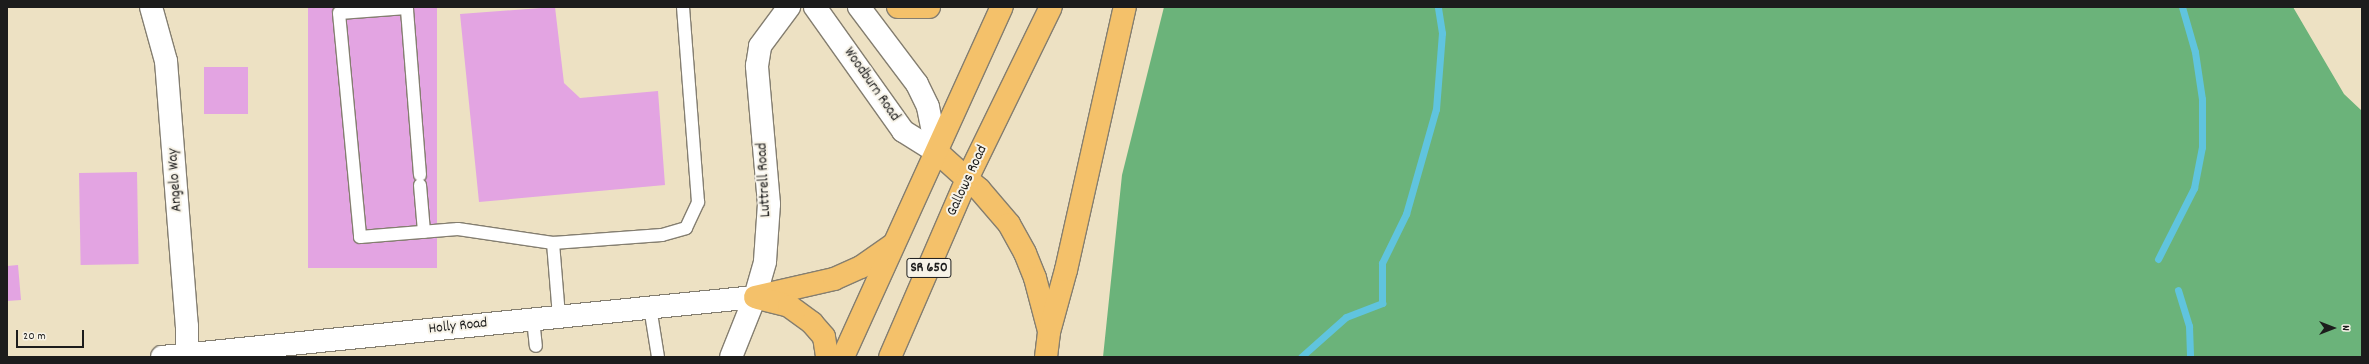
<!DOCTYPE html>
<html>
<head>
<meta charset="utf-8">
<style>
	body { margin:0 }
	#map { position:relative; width:2369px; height:364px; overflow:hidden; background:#ede1c3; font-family:Dekko,sans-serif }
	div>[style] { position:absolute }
	.forest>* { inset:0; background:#6bb37a }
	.stream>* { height:7px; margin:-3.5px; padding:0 3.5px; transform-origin:3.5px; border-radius:3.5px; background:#60c4de }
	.building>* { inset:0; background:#e3a4e2; transform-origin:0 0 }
	.roads { filter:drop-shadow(1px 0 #847e70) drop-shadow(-1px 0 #847e70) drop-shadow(0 1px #847e70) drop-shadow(0 -1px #847e70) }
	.service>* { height:12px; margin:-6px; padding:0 6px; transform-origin:6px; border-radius:6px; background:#fff }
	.minor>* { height:22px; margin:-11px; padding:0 11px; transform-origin:11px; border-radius:11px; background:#fff }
	.tertiary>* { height:22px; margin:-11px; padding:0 11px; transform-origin:11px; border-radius:11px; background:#fff }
	.primary>* { height:22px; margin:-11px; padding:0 11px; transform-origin:11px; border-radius:11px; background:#f4c16a }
	.motorway>* { height:22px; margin:-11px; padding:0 11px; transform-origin:11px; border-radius:11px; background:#f4c16a }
	span { translate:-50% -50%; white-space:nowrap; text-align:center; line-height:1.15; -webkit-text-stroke:4px #f7f3e8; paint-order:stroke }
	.shield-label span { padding:1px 3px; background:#f7f3e8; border:1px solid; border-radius:3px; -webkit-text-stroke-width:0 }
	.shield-label { font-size:14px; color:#1c1c1c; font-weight:700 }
	.street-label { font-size:15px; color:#1c1c1c }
	.frame { position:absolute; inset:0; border:8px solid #1c1c1c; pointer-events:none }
	.north { position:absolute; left:2313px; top:308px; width:40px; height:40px; -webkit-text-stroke:3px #f7f3e8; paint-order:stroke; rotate:90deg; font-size:11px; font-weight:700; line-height:16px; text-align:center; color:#1c1c1c }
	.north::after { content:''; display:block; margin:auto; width:14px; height:18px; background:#1c1c1c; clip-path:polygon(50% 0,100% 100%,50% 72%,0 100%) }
	.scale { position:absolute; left:16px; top:330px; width:68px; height:18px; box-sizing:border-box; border:2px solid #1c1c1c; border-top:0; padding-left:5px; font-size:12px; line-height:14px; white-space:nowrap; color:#1c1c1c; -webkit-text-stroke:3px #f7f3e8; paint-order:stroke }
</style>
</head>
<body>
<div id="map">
	<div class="forest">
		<i style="clip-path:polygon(1164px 7px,2293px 7px,2344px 94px,2362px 111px,2362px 357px,1103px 357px,1122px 175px)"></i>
	</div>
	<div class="stream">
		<i style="left:2158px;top:259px;width:80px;rotate:-63.1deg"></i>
		<i style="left:2194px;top:188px;width:42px;rotate:-79deg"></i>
		<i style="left:2202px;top:147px;width:48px;rotate:-90deg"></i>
		<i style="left:2202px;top:99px;width:48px;rotate:-98.5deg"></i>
		<i style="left:2195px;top:52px;width:47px;rotate:-106.1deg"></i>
		<i style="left:2178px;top:290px;width:38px;rotate:73deg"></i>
		<i style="left:2189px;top:326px;width:31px;rotate:88deg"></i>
		<i style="left:1301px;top:357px;width:60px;rotate:-41.6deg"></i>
		<i style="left:1346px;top:317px;width:39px;rotate:-21deg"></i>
		<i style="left:1382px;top:303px;width:40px;rotate:-90deg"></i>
		<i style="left:1382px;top:263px;width:55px;rotate:-63.9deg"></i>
		<i style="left:1406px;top:214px;width:109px;rotate:-74.1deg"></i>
		<i style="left:1436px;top:109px;width:76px;rotate:-85.5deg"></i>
		<i style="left:1442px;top:33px;width:26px;rotate:-99deg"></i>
	</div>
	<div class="building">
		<i style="left:308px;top:7px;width:129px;height:261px"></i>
		<i style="clip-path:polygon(555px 7px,564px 83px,580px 98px,658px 91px,665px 185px,479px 202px,460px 14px)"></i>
		<i style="left:248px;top:67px;width:47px;height:44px;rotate:90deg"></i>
		<i style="left:137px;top:172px;width:92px;height:58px;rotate:89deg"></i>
		<i style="clip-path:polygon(18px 265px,21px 300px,7px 301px,7px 266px)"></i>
	</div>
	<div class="roads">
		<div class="service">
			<i style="left:420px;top:175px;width:168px;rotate:-94.5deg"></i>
			<i style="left:407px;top:8px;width:68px;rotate:175.8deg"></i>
			<i style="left:339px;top:13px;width:225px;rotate:84.6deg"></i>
			<i style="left:360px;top:237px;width:98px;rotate:-4.7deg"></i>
			<i style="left:458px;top:229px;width:96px;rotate:8.4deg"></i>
			<i style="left:553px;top:243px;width:109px;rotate:-4.2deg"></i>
			<i style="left:662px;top:235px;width:25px;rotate:-16deg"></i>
			<i style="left:686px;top:228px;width:29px;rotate:-65deg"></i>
			<i style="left:698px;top:202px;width:196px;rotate:-94.4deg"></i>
			<i style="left:420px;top:185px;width:47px;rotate:85.1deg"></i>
			<i style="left:553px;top:243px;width:73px;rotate:85.3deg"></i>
			<i style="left:650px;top:307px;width:51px;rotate:80.9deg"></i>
			<i style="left:533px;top:319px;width:27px;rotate:84deg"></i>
		</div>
		<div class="minor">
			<i style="left:151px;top:7px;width:56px;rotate:74.5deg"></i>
			<i style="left:166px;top:61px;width:266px;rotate:85.5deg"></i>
			<i style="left:187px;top:326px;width:28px;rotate:90deg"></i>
			<i style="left:731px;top:357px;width:65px;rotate:-68.2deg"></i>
		</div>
		<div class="tertiary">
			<i style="left:815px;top:7px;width:152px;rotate:54.6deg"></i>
			<i style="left:903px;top:131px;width:40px;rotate:32deg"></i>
			<i style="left:859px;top:7px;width:96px;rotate:53deg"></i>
			<i style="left:917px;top:84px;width:25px;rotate:64deg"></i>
			<i style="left:928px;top:107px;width:46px;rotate:78.7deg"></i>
			<i style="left:162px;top:357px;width:596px;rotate:-5.78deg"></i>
			<i style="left:755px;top:297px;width:37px;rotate:-74deg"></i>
			<i style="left:765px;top:261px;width:57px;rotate:-86deg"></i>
			<i style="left:769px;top:204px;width:139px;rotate:-95deg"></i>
			<i style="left:757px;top:66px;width:20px;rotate:-81deg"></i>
			<i style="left:760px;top:46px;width:49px;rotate:-53.4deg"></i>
		</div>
		<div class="primary">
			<i style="left:898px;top:7px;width:31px"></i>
			<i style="left:937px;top:152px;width:40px;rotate:42deg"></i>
			<i style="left:755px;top:297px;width:81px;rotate:-12.8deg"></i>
			<i style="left:834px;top:279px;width:30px;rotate:-24deg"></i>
			<i style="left:861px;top:267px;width:38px;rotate:-35deg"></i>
			<i style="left:758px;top:298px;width:32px;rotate:14deg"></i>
			<i style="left:789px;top:306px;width:29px;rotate:36deg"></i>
			<i style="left:812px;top:323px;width:18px;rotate:49deg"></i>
			<i style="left:824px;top:337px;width:20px;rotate:81deg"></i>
			<i style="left:843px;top:357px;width:384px;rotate:-65.6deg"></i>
			<i style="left:890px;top:357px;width:194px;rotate:-66.6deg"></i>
			<i style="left:967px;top:179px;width:191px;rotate:-64deg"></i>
		</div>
		<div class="motorway">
			<i style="left:967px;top:179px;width:16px;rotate:40deg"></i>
			<i style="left:979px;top:189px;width:46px;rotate:49.4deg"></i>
			<i style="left:1009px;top:224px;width:33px;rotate:61deg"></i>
			<i style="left:1025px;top:253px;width:27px;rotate:68deg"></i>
			<i style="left:1035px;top:278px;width:55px;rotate:75.2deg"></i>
			<i style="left:1046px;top:357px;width:25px;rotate:-83deg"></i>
			<i style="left:1049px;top:332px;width:64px;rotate:-74.7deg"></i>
			<i style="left:1066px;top:270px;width:270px;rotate:-77.4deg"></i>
		</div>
	</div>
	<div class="shield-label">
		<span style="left:929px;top:268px">SR 650</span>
	</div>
	<div class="street-label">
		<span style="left:871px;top:85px;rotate:55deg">Woodburn Road</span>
		<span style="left:176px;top:180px;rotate:-94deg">Angelo Way</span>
		<span style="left:765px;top:180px;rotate:-93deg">Luttrell Road</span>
		<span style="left:968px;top:181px;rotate:-65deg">Gallows Road</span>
		<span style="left:458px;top:327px;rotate:-6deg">Holly Road</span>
	</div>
	<div class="frame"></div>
	<div class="north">N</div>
	<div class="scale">20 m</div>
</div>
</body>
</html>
